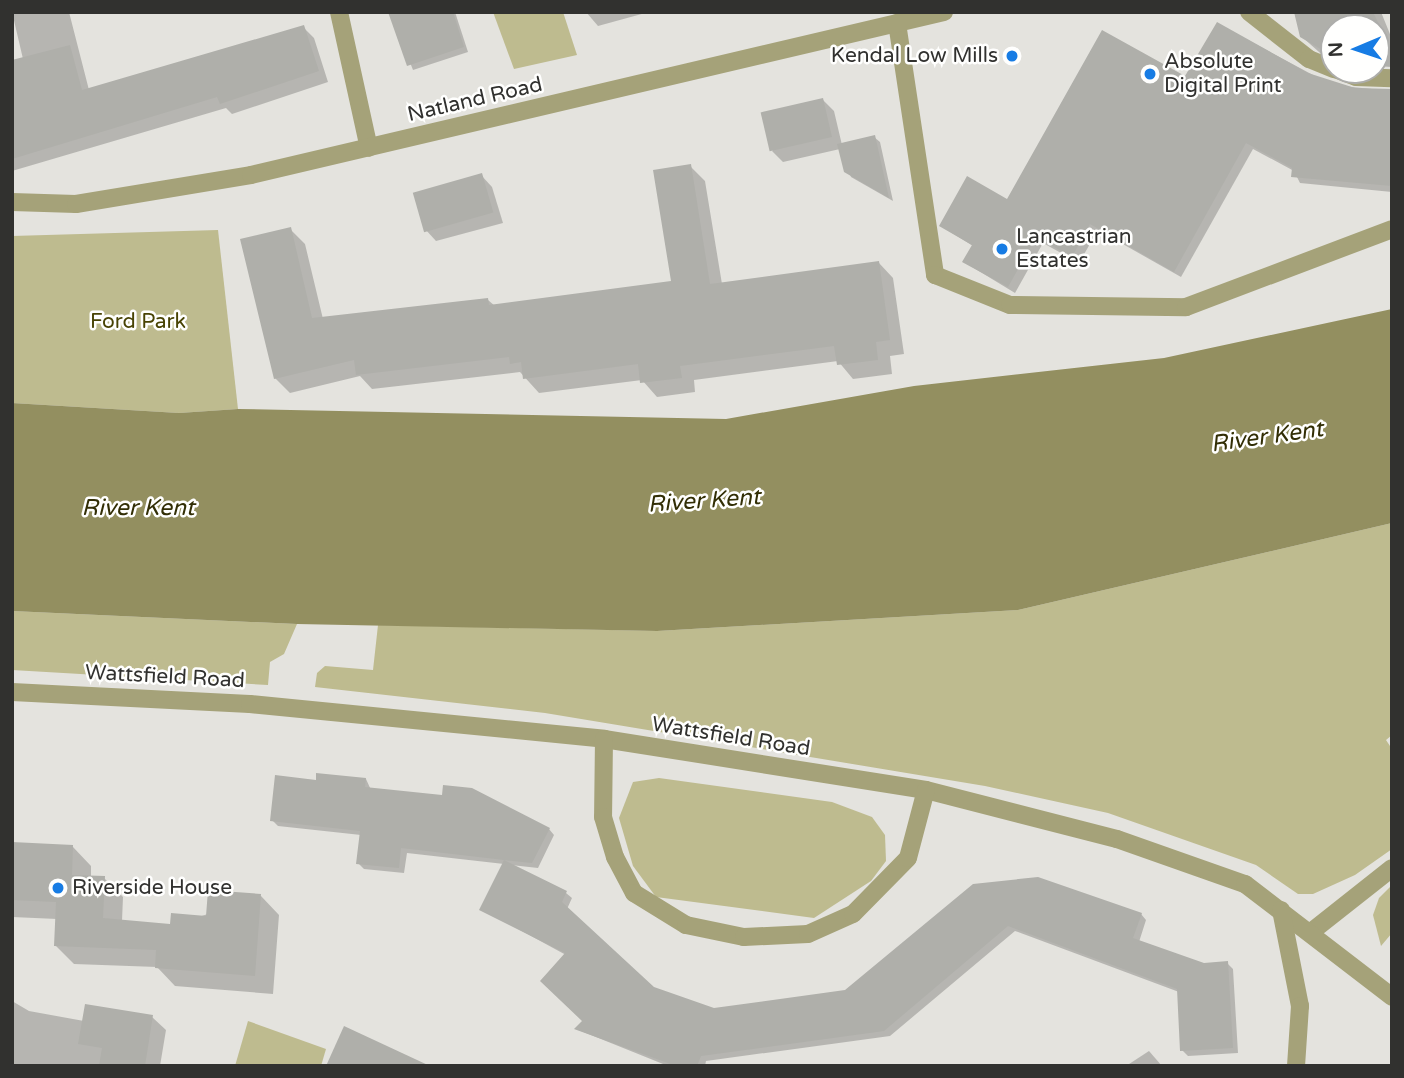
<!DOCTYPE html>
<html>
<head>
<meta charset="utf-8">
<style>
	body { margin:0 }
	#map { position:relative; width:1404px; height:1078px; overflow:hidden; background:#e4e3de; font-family:"Varela Round",sans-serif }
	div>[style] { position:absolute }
	.green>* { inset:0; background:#bebb8f }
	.water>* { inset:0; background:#938f60 }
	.shadow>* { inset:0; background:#0003 }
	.building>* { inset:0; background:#afafaa; transform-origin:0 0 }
	.service>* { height:18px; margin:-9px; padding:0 9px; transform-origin:9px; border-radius:9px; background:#a5a279 }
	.minor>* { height:18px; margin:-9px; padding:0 9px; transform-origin:9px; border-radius:9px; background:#a5a279 }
	.tertiary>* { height:18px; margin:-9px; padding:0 9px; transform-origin:9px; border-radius:9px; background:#a5a279 }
	.dots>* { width:19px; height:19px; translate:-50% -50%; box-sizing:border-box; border:4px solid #fffffe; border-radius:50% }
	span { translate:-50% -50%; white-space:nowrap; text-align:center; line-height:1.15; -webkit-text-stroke:5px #fffffe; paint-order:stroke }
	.poi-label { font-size:21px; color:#31312f }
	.right { translate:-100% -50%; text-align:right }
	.left { translate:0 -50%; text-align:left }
	.street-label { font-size:21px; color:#31312f }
	.park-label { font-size:21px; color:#484304 }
	.water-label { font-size:23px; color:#322e05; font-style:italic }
	.frame { position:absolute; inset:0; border:14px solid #31312f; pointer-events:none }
	.north { position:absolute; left:1320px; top:14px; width:70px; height:70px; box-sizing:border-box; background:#fffffe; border:2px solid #adadab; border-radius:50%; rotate:268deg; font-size:19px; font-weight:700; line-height:28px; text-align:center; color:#31312f }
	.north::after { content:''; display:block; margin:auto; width:24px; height:32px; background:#177ce4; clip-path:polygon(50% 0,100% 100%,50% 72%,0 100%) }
</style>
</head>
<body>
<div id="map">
	<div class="green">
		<i style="clip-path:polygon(493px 12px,563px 12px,577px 55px,514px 69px)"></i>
		<i style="clip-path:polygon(218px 230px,238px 409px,179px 413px,12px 403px,12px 236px)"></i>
		<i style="clip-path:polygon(1392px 523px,1392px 735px,1386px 740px,1392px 749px,1392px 849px,1355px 875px,1313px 894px,1298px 894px,1256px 865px,1108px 813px,985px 786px,545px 713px,315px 687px,317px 673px,325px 666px,373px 670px,378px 625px,657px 631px,1018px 610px)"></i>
		<i style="clip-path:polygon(12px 611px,297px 624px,284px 654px,270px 662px,268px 685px,12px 670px)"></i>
		<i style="clip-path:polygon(659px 778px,832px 802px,872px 817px,885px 835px,886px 861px,871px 881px,814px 918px,656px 897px,633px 866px,619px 818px,633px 782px)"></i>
		<i style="clip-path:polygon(1392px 885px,1392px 933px,1381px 946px,1373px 915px,1379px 898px)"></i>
		<i style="clip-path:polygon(248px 1021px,326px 1049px,321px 1066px,235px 1066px)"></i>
	</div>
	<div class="water">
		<i style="clip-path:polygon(1392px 309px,1392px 523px,1018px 610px,657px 631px,297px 624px,12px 611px,12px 403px,179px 413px,238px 409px,726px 419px,914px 386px,1164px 358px)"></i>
	</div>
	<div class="shadow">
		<i style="clip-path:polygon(12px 12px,69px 12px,89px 90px,303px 27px,314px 38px,328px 82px,232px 114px,226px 108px,12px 171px,12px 62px,23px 59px)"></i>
		<i style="clip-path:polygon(390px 12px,455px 12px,468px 52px,413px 70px)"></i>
		<i style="clip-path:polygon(586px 12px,649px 12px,598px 26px)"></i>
		<i style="clip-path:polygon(1296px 12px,1381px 12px,1392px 39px,1392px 59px,1376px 65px,1376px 28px,1334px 28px,1334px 62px,1328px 60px,1301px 36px)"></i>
		<i style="clip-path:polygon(1218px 24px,1313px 75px,1312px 83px,1392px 91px,1392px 192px,1300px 183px,1294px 171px,1253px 149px,1181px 277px,1098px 230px,1079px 263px,1043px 243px,1015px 293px,964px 262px,973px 246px,941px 226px,1008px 201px,1186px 79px)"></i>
		<i style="clip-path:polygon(823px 100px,834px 111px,842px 145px,874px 137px,880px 142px,893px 201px,851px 177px,840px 149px,783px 162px,772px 151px)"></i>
		<i style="clip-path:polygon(690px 166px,705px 181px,722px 284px,879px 263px,893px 278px,904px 354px,890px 356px,892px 374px,853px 379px,838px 361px,694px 380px,695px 392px,657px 397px,642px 380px,539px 393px,520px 372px,372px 389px,360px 376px,290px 393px,275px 378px,290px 229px,305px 244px,323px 319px,488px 300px,495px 306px,673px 283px)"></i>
		<i style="clip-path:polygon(481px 175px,492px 187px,503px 223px,436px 241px,425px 229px)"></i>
		<i style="clip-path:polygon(366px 779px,371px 790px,549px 829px,554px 835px,538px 868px,511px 865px,566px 893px,572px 898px,567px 909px,653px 988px,713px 1010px,846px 992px,973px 885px,1141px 914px,1146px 920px,1139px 942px,1203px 965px,1227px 963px,1233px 969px,1238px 1053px,1188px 1056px,1182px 1050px,1179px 992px,1015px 931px,890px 1036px,706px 1061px,705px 1066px,668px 1066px,576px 1029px,585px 1021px,566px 955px,481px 909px,504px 864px,407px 853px,404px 873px,364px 869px,358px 863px,361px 835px,278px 826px,272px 820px,317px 782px)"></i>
		<i style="clip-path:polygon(12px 844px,73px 847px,91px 866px,91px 877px,104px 878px,123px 897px,122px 921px,172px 926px,261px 896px,279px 915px,273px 994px,175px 986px,157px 967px,74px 964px,55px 945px,57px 919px,12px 917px)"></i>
		<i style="clip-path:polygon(12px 1001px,29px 1011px,84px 1021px,152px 1017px,166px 1030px,160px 1066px,12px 1066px)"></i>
		<i style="clip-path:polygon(1149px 1051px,1162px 1066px,1126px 1066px)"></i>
	</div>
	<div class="building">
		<i style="clip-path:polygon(388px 12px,453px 12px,464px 47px,407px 66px)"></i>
		<i style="clip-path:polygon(1294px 12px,1373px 12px,1392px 51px,1392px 67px,1376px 66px,1376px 28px,1334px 28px,1334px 57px,1300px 37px)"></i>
		<i style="clip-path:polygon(1217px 22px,1308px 73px,1355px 88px,1392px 89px,1392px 186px,1291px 177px,1292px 168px,1246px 143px,1174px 272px,1090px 224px,1072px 257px,1036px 237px,1008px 287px,962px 262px,972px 245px,939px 226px,967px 176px,1007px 199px,1102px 30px,1185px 76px)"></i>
		<i style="clip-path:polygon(304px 25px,319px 71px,220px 104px,217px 97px,12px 159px,12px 60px,70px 45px,82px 90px)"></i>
		<i style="left:823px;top:98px;width:40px;height:64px;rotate:77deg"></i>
		<i style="clip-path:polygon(875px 135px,889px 198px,844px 172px,837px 144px)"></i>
		<i style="clip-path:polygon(691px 164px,710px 284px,879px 261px,890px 340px,876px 342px,878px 360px,837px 365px,834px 346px,680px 366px,682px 378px,640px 383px,638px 364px,523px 379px,521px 362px,510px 364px,509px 357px,356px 375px,354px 360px,274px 379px,240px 239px,291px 227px,312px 318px,488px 298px,489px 305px,671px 281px,653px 170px)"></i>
		<i style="left:482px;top:173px;width:41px;height:72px;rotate:74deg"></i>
		<i style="clip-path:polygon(316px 773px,366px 778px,365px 787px,442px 795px,443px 785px,472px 788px,550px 828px,532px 863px,504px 860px,567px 891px,562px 902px,654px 987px,714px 1008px,845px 990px,973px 884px,1038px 877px,1142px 913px,1133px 938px,1204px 963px,1228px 961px,1233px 1048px,1180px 1051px,1177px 989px,1008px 926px,884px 1031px,701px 1056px,697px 1066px,676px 1066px,574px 1029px,582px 1021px,540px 981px,565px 953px,479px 910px,504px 860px,401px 848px,399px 868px,356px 864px,360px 831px,270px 821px,275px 775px,316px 780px)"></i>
		<i style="clip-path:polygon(12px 842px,73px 845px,72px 875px,105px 876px,103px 918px,170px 924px,171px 913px,206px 916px,208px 890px,261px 894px,255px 976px,155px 968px,156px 950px,54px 946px,56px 902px,12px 900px)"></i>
		<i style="clip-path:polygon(85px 1004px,153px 1015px,145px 1066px,99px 1066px,102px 1048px,78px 1044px)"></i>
		<i style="clip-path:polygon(344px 1026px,430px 1066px,326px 1066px)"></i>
	</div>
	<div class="service">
		<i style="left:1249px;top:12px;width:76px;rotate:38.1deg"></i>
		<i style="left:1309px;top:59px;width:27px;rotate:22deg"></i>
		<i style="left:897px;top:23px;width:255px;rotate:81.4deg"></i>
		<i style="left:935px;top:275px;width:81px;rotate:21.8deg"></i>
		<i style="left:1010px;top:305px;width:176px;rotate:0.7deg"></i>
		<i style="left:1186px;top:307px;width:220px;rotate:-20.7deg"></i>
		<i style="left:1338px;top:70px;width:19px;rotate:21deg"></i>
		<i style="left:1356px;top:77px;width:36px;rotate:2deg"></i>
		<i style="left:1311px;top:932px;width:103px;rotate:-38.3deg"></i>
	</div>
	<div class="minor">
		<i style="left:339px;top:12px;width:139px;rotate:77.6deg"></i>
		<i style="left:12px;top:692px;width:238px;rotate:2.9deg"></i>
		<i style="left:250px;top:704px;width:356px;rotate:5.6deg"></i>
		<i style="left:604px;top:739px;width:326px;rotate:9deg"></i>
		<i style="left:926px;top:790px;width:197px;rotate:14.4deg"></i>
		<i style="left:1117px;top:839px;width:136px;rotate:19.4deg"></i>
		<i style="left:1245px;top:884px;width:185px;rotate:37.5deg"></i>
		<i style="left:604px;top:739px;width:78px;rotate:90.7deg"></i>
		<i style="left:603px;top:817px;width:42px;rotate:73.3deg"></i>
		<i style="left:615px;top:857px;width:41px;rotate:62.2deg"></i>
		<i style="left:634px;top:893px;width:61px;rotate:31.6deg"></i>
		<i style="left:686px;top:925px;width:59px;rotate:11.7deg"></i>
		<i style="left:744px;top:937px;width:64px;rotate:-2.7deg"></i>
		<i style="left:808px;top:934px;width:49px;rotate:-24deg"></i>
		<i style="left:853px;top:914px;width:78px;rotate:-45.5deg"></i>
		<i style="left:908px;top:858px;width:70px;rotate:-75.2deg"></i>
		<i style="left:1281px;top:910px;width:98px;rotate:78.8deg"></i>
		<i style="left:1300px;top:1006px;width:60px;rotate:93.8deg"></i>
	</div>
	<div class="tertiary">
		<i style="left:12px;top:202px;width:64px;rotate:1.8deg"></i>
		<i style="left:76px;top:204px;width:177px;rotate:-9.4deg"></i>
		<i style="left:251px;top:175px;width:712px;rotate:-13.24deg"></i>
	</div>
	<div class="dots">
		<i style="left:1012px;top:56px;background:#177ce4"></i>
		<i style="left:1150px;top:74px;background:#177ce4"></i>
		<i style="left:1002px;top:249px;background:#177ce4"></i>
		<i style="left:58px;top:888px;background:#177ce4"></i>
	</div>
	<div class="poi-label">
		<span class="right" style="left:998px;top:56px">Kendal Low Mills</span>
		<span class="left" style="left:1164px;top:74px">Absolute<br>Digital Print</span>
		<span class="left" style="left:1016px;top:249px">Lancastrian<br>Estates</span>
		<span class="left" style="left:72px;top:888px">Riverside House</span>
	</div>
	<div class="street-label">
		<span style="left:475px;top:100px;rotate:-13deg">Natland Road</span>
		<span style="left:165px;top:677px;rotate:3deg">Wattsfield Road</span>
		<span style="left:731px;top:737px;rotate:9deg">Wattsfield Road</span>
	</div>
	<div class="park-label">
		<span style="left:138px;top:322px">Ford Park</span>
	</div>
	<div class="water-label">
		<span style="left:1267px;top:437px;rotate:-8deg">River Kent</span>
		<span style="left:704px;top:501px;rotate:-4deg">River Kent</span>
		<span style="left:138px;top:508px">River Kent</span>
	</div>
	<div class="frame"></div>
	<div class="north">N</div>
</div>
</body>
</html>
